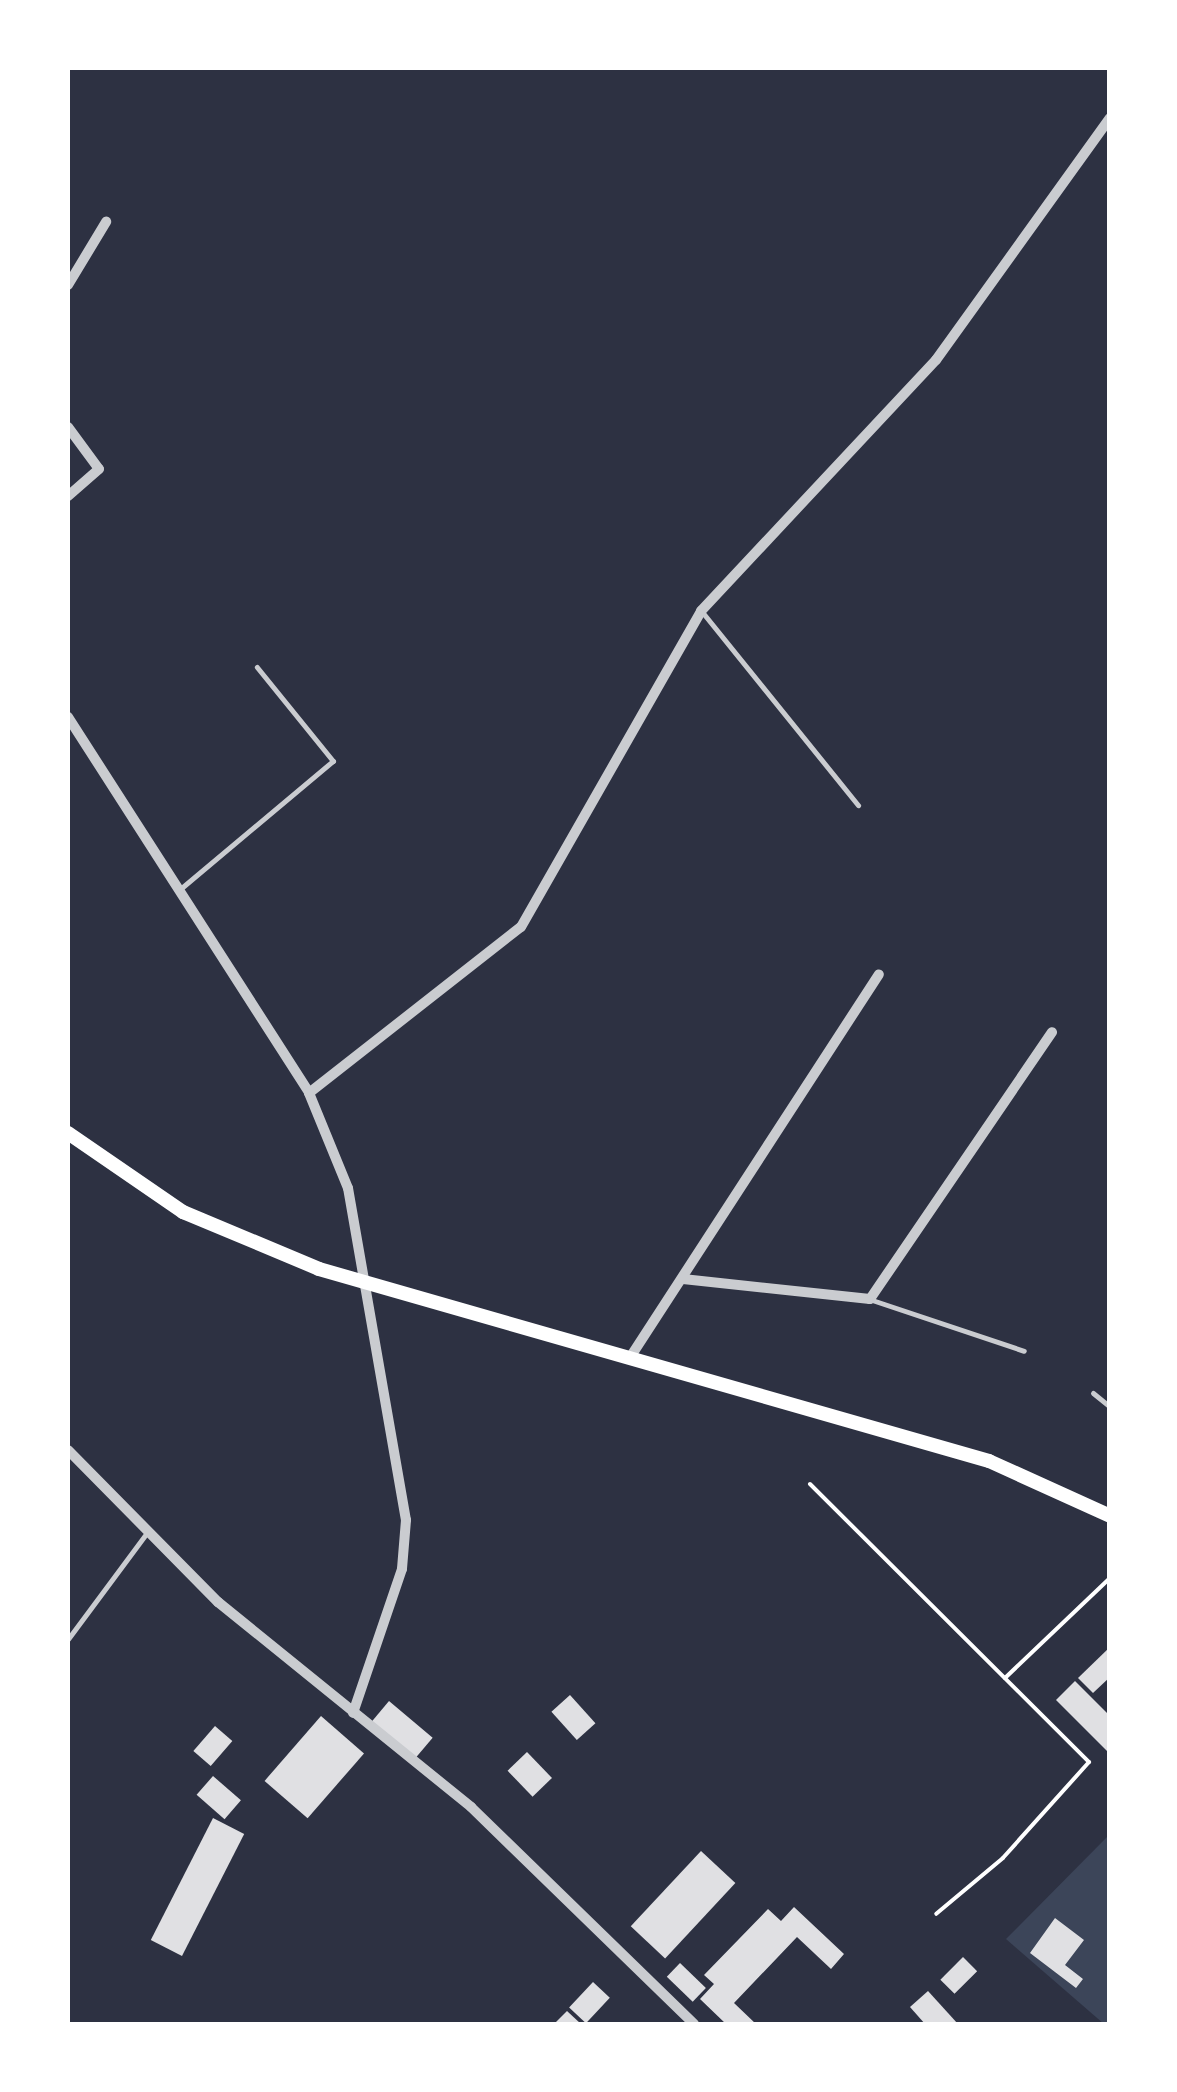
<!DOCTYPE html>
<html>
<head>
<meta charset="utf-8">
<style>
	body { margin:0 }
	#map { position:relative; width:1177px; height:2092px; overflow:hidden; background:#2d3142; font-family:"Archivo Narrow",sans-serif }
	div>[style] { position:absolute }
	.green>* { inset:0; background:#3c4559 }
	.building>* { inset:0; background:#e0e0e3; transform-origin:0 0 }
	.path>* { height:4px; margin:-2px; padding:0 2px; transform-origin:2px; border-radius:2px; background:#fff }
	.service>* { height:5px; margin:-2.5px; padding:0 2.5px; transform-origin:2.5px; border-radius:2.5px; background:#caccd0 }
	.minor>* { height:10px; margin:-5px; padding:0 5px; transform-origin:5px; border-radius:5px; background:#caccd0 }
	.secondary>* { height:14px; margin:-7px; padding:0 7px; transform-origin:7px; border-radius:7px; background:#fff }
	span { translate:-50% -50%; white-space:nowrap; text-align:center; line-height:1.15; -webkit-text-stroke:9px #fff; paint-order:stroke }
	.frame { position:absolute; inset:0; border:70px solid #fff; pointer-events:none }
</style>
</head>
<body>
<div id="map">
	<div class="green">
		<i style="clip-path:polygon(1109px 1835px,1109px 2024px,1104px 2024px,1006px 1939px)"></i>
	</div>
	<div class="building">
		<i style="clip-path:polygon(1110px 1647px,1110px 1677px,1093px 1693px,1078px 1678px)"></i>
		<i style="clip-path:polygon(1075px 1681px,1110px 1716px,1110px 1754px,1056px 1700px)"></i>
		<i style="left:570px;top:1695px;width:38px;height:25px;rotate:48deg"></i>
		<i style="left:389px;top:1701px;width:57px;height:28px;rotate:40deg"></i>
		<i style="left:321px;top:1716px;width:57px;height:86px;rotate:41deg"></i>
		<i style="left:215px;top:1726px;width:23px;height:33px;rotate:41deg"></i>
		<i style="left:527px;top:1752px;width:36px;height:27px;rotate:46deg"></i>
		<i style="left:213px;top:1776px;width:37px;height:25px;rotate:41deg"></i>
		<i style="left:213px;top:1818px;width:35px;height:137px;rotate:27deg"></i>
		<i style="left:701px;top:1851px;width:47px;height:103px;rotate:43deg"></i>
		<i style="clip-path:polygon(794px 1907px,844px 1954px,831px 1969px,797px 1937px,734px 2003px,756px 2024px,726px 2024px,700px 1999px,714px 1984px,704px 1975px,768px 1909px,781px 1921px)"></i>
		<i style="clip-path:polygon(1055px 1918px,1084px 1940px,1065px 1965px,1083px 1979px,1076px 1988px,1030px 1953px)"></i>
		<i style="left:963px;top:1957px;width:20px;height:32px;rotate:45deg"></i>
		<i style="left:680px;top:1963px;width:36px;height:19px;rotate:44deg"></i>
		<i style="left:593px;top:1982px;width:23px;height:35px;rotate:43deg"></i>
		<i style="clip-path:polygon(928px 1991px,958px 2024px,925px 2024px,910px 2007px)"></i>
		<i style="clip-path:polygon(567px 2011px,581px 2024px,554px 2024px)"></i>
	</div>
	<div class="path">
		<i style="left:810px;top:1484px;width:394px;rotate:44.9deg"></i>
		<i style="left:1089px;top:1762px;width:129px;rotate:131.9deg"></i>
		<i style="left:1003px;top:1858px;width:87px;rotate:140.1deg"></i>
		<i style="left:1005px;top:1678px;width:145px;rotate:-43.6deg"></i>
	</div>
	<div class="service">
		<i style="left:703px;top:613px;width:247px;rotate:51.1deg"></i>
		<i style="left:179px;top:890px;width:201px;rotate:-40deg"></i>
		<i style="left:333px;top:761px;width:121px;rotate:-129deg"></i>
		<i style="left:872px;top:1300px;width:160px;rotate:18.5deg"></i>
		<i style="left:1093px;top:1393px;width:22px;rotate:39deg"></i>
		<i style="left:68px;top:1639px;width:131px;rotate:-53.4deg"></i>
	</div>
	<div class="minor">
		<i style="left:68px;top:285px;width:74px;rotate:-58.9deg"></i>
		<i style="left:68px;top:427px;width:52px;rotate:53.6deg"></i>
		<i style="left:99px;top:469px;width:41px;rotate:138.9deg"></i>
		<i style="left:68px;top:717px;width:447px;rotate:57.3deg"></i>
		<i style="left:309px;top:1093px;width:103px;rotate:67.7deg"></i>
		<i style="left:348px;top:1188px;width:337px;rotate:80.1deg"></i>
		<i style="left:406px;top:1520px;width:49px;rotate:94.7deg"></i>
		<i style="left:402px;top:1569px;width:152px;rotate:108.8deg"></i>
		<i style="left:309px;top:1093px;width:269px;rotate:-38.1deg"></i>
		<i style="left:521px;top:927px;width:364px;rotate:-60.3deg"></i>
		<i style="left:701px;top:611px;width:344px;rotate:-46.9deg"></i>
		<i style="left:936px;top:360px;width:298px;rotate:-54.3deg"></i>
		<i style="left:683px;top:1279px;width:188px;rotate:6.1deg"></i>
		<i style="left:870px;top:1299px;width:323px;rotate:-55.7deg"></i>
		<i style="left:631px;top:1356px;width:455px;rotate:-57deg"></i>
		<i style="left:68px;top:1450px;width:214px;rotate:45.4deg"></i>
		<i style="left:218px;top:1602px;width:326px;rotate:39deg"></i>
		<i style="left:471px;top:1807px;width:311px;rotate:44.2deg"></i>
	</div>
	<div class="secondary">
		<i style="left:68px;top:1133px;width:140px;rotate:34.5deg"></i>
		<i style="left:183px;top:1212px;width:147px;rotate:22.7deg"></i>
		<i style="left:319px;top:1269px;width:697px;rotate:15.99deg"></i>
		<i style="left:989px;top:1461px;width:133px;rotate:24.4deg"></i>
	</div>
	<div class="frame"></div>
</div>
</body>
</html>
